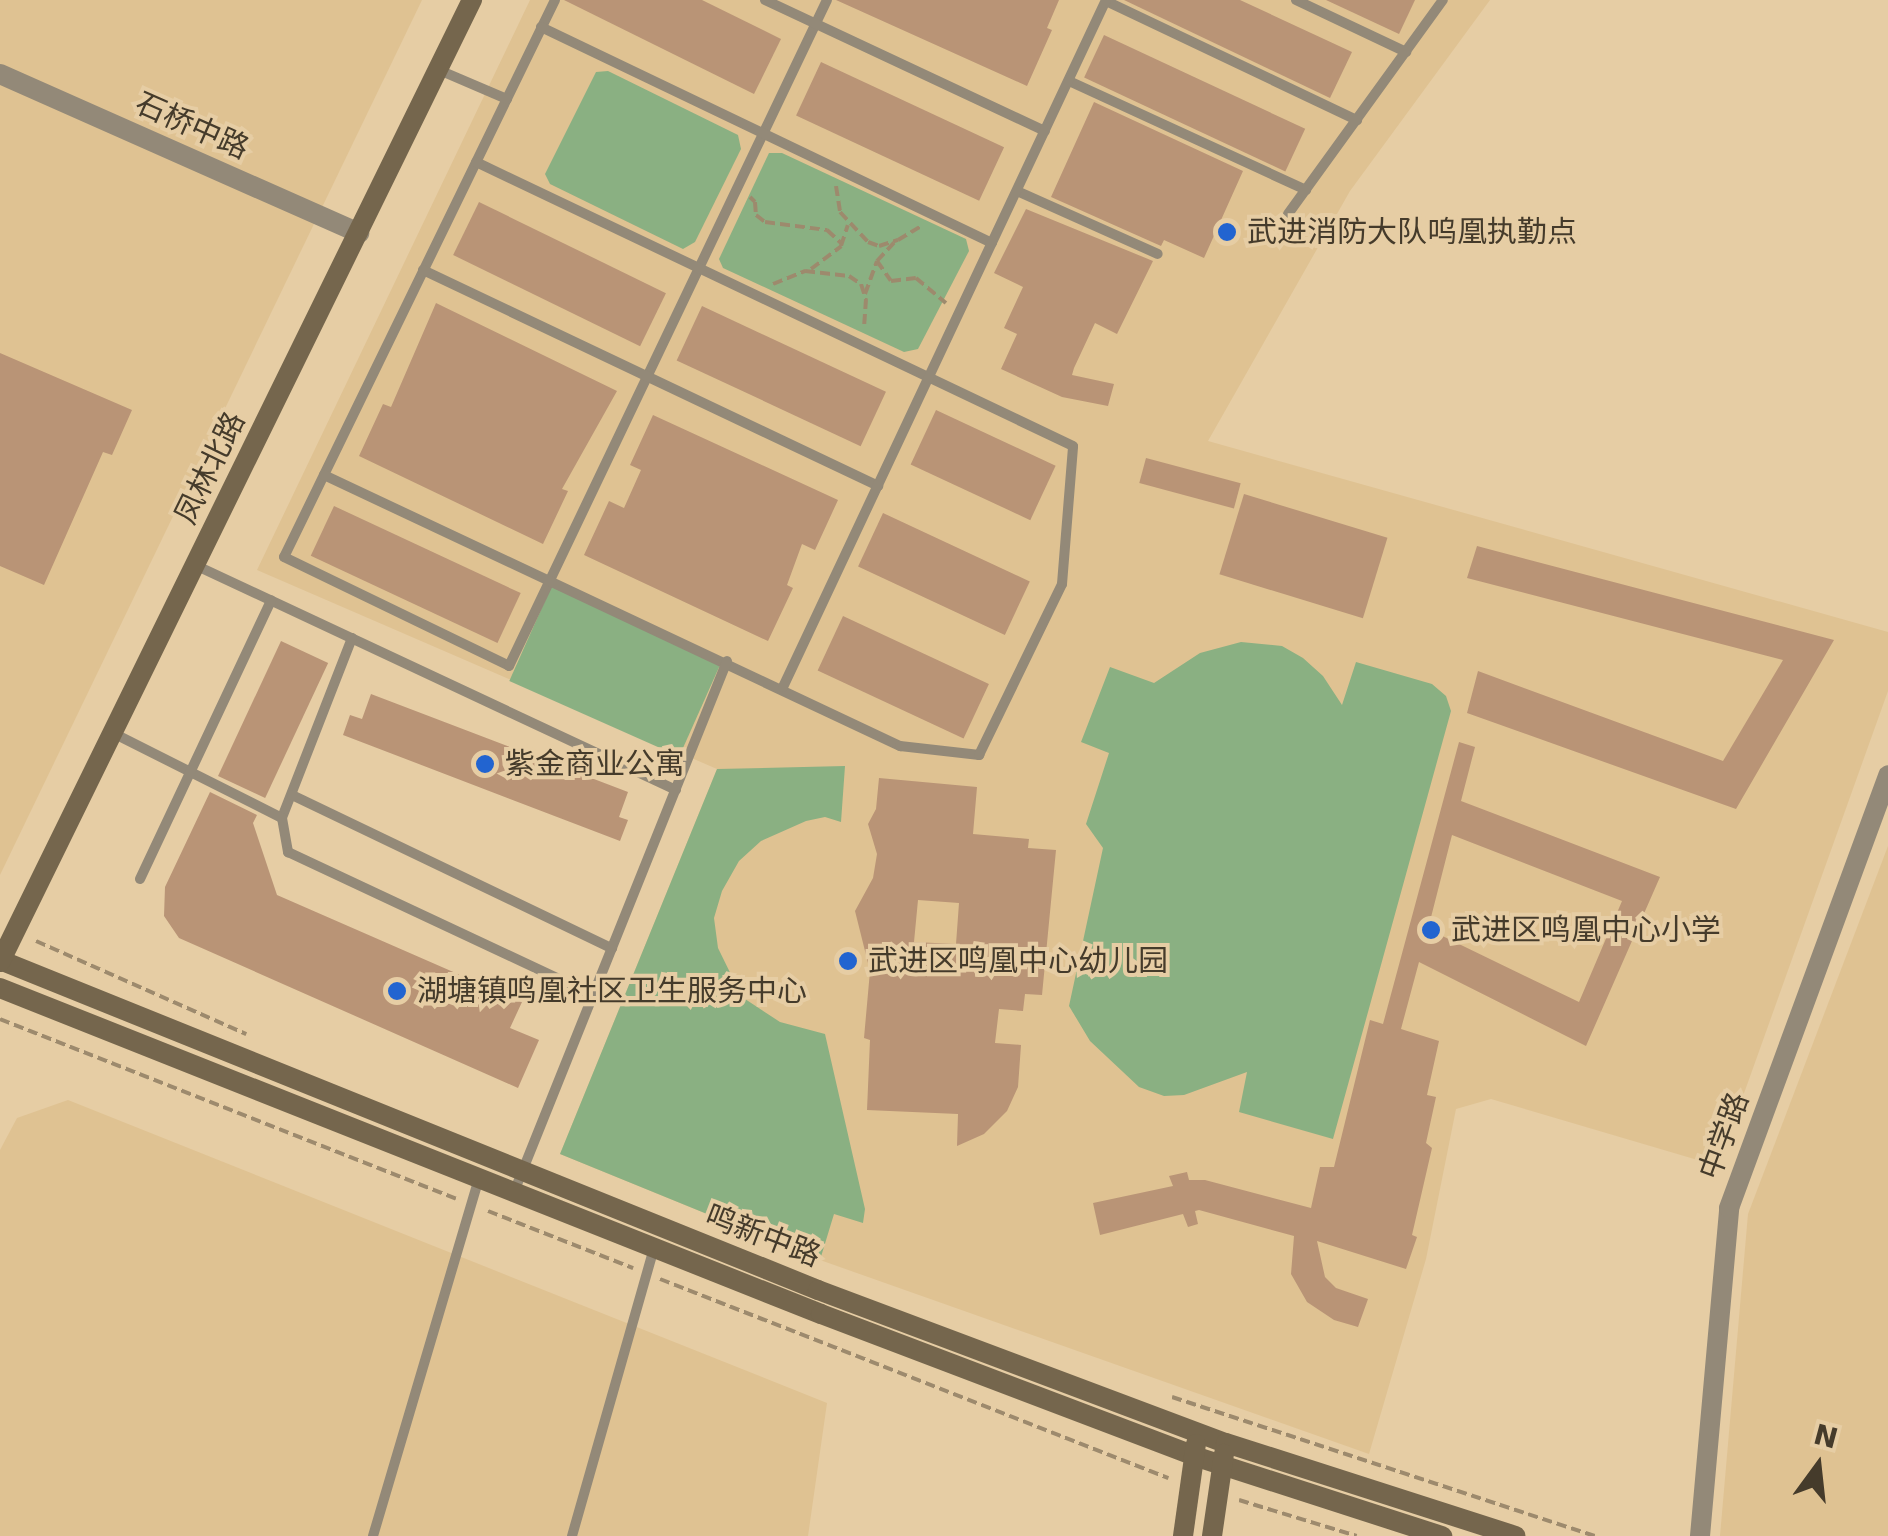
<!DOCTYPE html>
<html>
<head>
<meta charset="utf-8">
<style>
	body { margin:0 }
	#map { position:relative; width:1888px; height:1536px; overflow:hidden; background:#e6cda4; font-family:"DejaVu Sans","Noto Sans SC",sans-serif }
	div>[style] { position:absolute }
	.built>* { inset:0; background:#dfc292 }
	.green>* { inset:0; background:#8ab082; transform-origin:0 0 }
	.building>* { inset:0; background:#b99476; transform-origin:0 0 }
	.path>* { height:4px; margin-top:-2px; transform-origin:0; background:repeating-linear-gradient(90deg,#9d8a6d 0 10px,transparent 0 15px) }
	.lane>* { height:10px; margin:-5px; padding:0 5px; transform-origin:5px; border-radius:5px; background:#938978 }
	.street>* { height:20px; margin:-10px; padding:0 10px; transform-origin:10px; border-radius:10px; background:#938978 }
	.secondary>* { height:20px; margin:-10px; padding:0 10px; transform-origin:10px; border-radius:10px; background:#75664d }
	.dots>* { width:28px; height:28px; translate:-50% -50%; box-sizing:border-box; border:5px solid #e6cda4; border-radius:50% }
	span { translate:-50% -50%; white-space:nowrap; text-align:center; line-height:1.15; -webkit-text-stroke:8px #e6cda4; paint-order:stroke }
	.street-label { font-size:30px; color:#453b2b }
	.poi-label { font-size:30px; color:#453b2b }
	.left { translate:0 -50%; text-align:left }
	.north { position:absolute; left:1768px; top:1416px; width:100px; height:100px; -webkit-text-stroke:8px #e6cda4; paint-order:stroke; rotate:15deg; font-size:28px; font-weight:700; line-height:40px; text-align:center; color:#453b2b }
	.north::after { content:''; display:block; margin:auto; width:35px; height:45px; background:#453b2b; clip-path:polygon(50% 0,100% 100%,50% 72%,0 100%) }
</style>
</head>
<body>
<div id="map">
	<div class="built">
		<i style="clip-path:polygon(0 0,422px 0,0 875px)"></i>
		<i style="clip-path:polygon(530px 0,1490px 0,1350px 191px,1208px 441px,1888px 632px,1888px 691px,1718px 1166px,1491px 1099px,1456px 1109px,1426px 1259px,1369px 1454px,820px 1260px,560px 1154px,717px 769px,257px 570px)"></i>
		<i style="clip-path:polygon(1888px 846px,1888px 1536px,1720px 1536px,1748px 1214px)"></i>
		<i style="clip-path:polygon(68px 1100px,827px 1403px,808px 1536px,0 1536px,0 1150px,17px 1118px)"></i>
	</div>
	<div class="green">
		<i style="clip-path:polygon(608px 71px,738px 135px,741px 149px,695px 242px,683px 249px,550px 184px,545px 174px,596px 72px)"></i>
		<i style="clip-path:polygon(769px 153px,782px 153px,966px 239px,969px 251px,918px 349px,904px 352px,723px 268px,719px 259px)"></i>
		<i style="left:552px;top:585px;width:186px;height:105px;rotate:24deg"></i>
		<i style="clip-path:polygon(1241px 642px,1282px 646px,1303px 658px,1323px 676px,1342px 705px,1356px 662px,1432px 684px,1446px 696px,1451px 711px,1333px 1139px,1239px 1112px,1247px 1072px,1184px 1095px,1164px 1096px,1139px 1087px,1090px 1041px,1069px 1006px,1103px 848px,1086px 824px,1109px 753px,1081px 742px,1110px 667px,1154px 683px,1200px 653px)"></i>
		<i style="clip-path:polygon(845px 766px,841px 822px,825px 817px,806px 821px,761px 841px,739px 861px,722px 891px,714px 918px,718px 948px,742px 997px,780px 1022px,825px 1034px,865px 1209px,863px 1223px,834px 1214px,820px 1260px,560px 1154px,717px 769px)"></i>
	</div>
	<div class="building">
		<i style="clip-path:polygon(564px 0,702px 0,781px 39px,754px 94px)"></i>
		<i style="clip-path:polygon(836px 0,1059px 0,1047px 28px,1052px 30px,1027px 86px)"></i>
		<i style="clip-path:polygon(1124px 0,1240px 0,1352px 52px,1330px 98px)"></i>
		<i style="clip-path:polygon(1326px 0,1415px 0,1399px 34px)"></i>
		<i style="left:1104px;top:35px;width:222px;height:47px;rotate:25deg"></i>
		<i style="left:821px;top:62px;width:202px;height:59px;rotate:25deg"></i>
		<i style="clip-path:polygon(1094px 102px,1243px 171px,1204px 258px,1164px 240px,1161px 246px,1051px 197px)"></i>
		<i style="left:479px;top:202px;width:208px;height:59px;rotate:26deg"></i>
		<i style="clip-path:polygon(1026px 209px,1153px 261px,1117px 334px,1095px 323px,1074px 368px,1072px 375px,1114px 384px,1108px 406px,1062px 397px,1001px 369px,1017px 334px,1004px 328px,1023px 287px,994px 273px)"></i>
		<i style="clip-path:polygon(436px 303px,617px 391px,562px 489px,568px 491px,543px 544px,359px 456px,383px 404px,391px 407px)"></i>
		<i style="left:702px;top:306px;width:203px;height:60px;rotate:25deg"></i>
		<i style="clip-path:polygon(0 353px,132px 410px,112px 455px,103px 452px,44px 585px,0 566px)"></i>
		<i style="left:936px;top:410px;width:132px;height:60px;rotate:25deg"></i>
		<i style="clip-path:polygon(653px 415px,838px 500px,815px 550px,802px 544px,787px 585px,793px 588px,768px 641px,584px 555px,609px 501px,624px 508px,641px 470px,630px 465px)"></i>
		<i style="left:1146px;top:458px;width:98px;height:26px;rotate:15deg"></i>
		<i style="left:1244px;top:494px;width:150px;height:84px;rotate:17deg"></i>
		<i style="left:334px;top:506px;width:206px;height:55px;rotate:25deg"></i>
		<i style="left:883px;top:513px;width:162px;height:59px;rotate:25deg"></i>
		<i style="clip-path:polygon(1477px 546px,1834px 640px,1736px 809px,1467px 713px,1478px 671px,1723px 761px,1783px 660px,1467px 578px)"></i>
		<i style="left:843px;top:616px;width:161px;height:60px;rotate:25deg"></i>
		<i style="left:281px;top:641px;width:52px;height:149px;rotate:25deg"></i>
		<i style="clip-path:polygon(371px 694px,628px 792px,619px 817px,628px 820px,620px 841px,343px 735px,350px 715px,362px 719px)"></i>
		<i style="clip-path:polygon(evenodd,1459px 742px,1475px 747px,1461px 801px,1660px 877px,1586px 1046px,1419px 962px,1401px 1029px,1439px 1041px,1427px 1095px,1436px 1097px,1426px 1143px,1432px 1148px,1412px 1235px,1417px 1237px,1406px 1269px,1317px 1241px,1325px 1277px,1336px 1288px,1368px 1299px,1358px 1327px,1334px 1320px,1307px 1302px,1291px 1274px,1294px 1236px,1199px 1210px,1195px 1211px,1198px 1224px,1188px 1227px,1183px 1214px,1100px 1235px,1093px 1203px,1173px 1186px,1169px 1176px,1187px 1172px,1189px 1180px,1205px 1180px,1311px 1208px,1320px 1167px,1334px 1167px,1370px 1020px,1383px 1024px,1459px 742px,1452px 835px,1622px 901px,1579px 1002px,1428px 929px,1452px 835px)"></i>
		<i style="clip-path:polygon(evenodd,879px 778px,977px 787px,973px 834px,1029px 839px,1028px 848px,1056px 850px,1042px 995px,1025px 994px,1023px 1011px,999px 1009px,995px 1043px,1021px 1045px,1018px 1087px,1007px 1111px,984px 1134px,957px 1146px,958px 1114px,867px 1110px,870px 1040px,864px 1038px,870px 971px,855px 911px,873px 878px,877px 854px,868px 824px,876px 809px,879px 778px,918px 900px,959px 903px,956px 944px,914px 942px,918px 900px)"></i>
		<i style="clip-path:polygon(210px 792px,257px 815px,253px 823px,277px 895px,522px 1002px,510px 1028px,539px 1040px,518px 1088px,179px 938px,164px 916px,165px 887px)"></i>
	</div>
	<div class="path">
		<i style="left:836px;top:186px;width:26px;rotate:81deg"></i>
		<i style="left:840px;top:212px;width:41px;rotate:47deg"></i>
		<i style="left:868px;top:242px;width:12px;rotate:20deg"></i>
		<i style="left:879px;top:246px;width:20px;rotate:-18deg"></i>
		<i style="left:898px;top:240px;width:26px;rotate:-31deg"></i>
		<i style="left:750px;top:197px;width:7px;rotate:45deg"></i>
		<i style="left:755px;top:202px;width:13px;rotate:86deg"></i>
		<i style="left:756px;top:215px;width:11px;rotate:38deg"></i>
		<i style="left:765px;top:222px;width:63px;rotate:7.4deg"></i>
		<i style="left:827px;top:230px;width:21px;rotate:43deg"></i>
		<i style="left:877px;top:261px;width:24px;rotate:55deg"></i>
		<i style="left:891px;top:281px;width:25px;rotate:-7deg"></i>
		<i style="left:916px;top:278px;width:39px;rotate:40deg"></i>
		<i style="left:811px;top:269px;width:38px;rotate:-37deg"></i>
		<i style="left:841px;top:246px;width:22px;rotate:-72deg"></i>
		<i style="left:773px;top:284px;width:35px;rotate:-22deg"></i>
		<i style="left:805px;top:271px;width:44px;rotate:6.5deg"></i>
		<i style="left:849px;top:276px;width:14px;rotate:34deg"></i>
		<i style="left:861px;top:284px;width:16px;rotate:72deg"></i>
		<i style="left:866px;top:299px;width:30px;rotate:94deg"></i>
		<i style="left:865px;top:294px;width:35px;rotate:-70deg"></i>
		<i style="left:877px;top:261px;width:25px;rotate:-47deg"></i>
		<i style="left:36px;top:941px;width:230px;rotate:23.9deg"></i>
		<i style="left:0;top:1019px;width:490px;rotate:21.5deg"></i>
		<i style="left:488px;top:1211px;width:156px;rotate:21.5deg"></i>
		<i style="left:660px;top:1279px;width:546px;rotate:21.39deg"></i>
		<i style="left:1172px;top:1397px;width:445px;rotate:18.2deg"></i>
		<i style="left:1239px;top:1500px;width:123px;rotate:17deg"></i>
	</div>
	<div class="lane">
		<i style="left:555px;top:0;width:619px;rotate:115.94deg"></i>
		<i style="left:284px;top:557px;width:250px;rotate:25.8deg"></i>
		<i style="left:509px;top:666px;width:738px;rotate:-64.48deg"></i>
		<i style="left:765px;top:0;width:309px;rotate:25.1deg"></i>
		<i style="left:1296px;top:0;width:122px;rotate:25.3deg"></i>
		<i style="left:1106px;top:1px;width:278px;rotate:25.4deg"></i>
		<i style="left:541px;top:27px;width:500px;rotate:25.59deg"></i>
		<i style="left:439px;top:70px;width:74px;rotate:23.1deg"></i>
		<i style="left:1069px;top:81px;width:261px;rotate:24.7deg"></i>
		<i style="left:1017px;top:191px;width:154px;rotate:24.1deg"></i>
		<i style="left:1288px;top:214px;width:264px;rotate:-54.1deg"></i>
		<i style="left:423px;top:270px;width:504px;rotate:25.39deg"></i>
		<i style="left:324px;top:475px;width:637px;rotate:25.2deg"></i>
		<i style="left:900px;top:746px;width:80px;rotate:6.5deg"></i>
		<i style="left:979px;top:755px;width:190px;rotate:-64.1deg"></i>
		<i style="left:1062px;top:584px;width:138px;rotate:-85.4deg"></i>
		<i style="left:1073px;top:446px;width:661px;rotate:-154.56deg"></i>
		<i style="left:195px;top:565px;width:531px;rotate:25.07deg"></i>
		<i style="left:352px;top:638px;width:193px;rotate:111.3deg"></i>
		<i style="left:282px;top:818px;width:35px;rotate:80deg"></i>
		<i style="left:288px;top:852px;width:337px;rotate:25.1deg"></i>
		<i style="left:783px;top:687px;width:759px;rotate:-64.82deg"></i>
		<i style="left:113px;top:733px;width:189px;rotate:26.7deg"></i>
		<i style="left:292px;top:795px;width:355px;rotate:25.6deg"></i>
		<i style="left:140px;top:879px;width:308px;rotate:-64.8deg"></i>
		<i style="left:514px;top:1192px;width:572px;rotate:-68.14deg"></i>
		<i style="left:373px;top:1536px;width:372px;rotate:-73.5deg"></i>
		<i style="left:572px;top:1536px;width:299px;rotate:-74.1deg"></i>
	</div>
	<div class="street">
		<i style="left:0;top:74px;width:393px;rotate:23.9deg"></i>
		<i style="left:1700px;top:1536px;width:329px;rotate:-84.9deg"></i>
		<i style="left:1729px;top:1208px;width:461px;rotate:-69.8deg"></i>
	</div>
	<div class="secondary">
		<i style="left:0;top:960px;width:882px;rotate:21.97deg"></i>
		<i style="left:818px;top:1290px;width:436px;rotate:20.6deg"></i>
		<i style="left:1226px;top:1443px;width:304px;rotate:17.8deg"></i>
		<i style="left:0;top:962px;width:1072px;rotate:-63.87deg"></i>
		<i style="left:0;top:988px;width:883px;rotate:21.66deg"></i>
		<i style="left:821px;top:1314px;width:399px;rotate:20.8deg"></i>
		<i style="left:1194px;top:1456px;width:261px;rotate:17.9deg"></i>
		<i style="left:1183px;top:1536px;width:93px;rotate:-82deg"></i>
		<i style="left:1212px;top:1536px;width:83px;rotate:-81.7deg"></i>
	</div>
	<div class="dots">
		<i style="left:1227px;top:232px;background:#2264d0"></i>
		<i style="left:485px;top:764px;background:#2264d0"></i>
		<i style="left:1431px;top:930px;background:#2264d0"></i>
		<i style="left:848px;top:961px;background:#2264d0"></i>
		<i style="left:397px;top:991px;background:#2264d0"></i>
	</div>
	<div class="street-label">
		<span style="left:192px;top:126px;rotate:24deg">石桥中路</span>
		<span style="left:210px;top:468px;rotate:-64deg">凤林北路</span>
		<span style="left:1724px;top:1136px;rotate:-70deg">中学路</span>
		<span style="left:763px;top:1236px;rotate:21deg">鸣新中路</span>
	</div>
	<div class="poi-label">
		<span class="left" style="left:1247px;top:232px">武进消防大队呜凰执勤点</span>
		<span class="left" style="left:505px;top:764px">紫金商业公寓</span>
		<span class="left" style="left:1451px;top:930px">武进区鸣凰中心小学</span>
		<span class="left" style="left:868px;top:961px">武进区鸣凰中心幼儿园</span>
		<span class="left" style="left:417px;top:991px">湖塘镇鸣凰社区卫生服务中心</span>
	</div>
	<div class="north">N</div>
</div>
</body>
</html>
